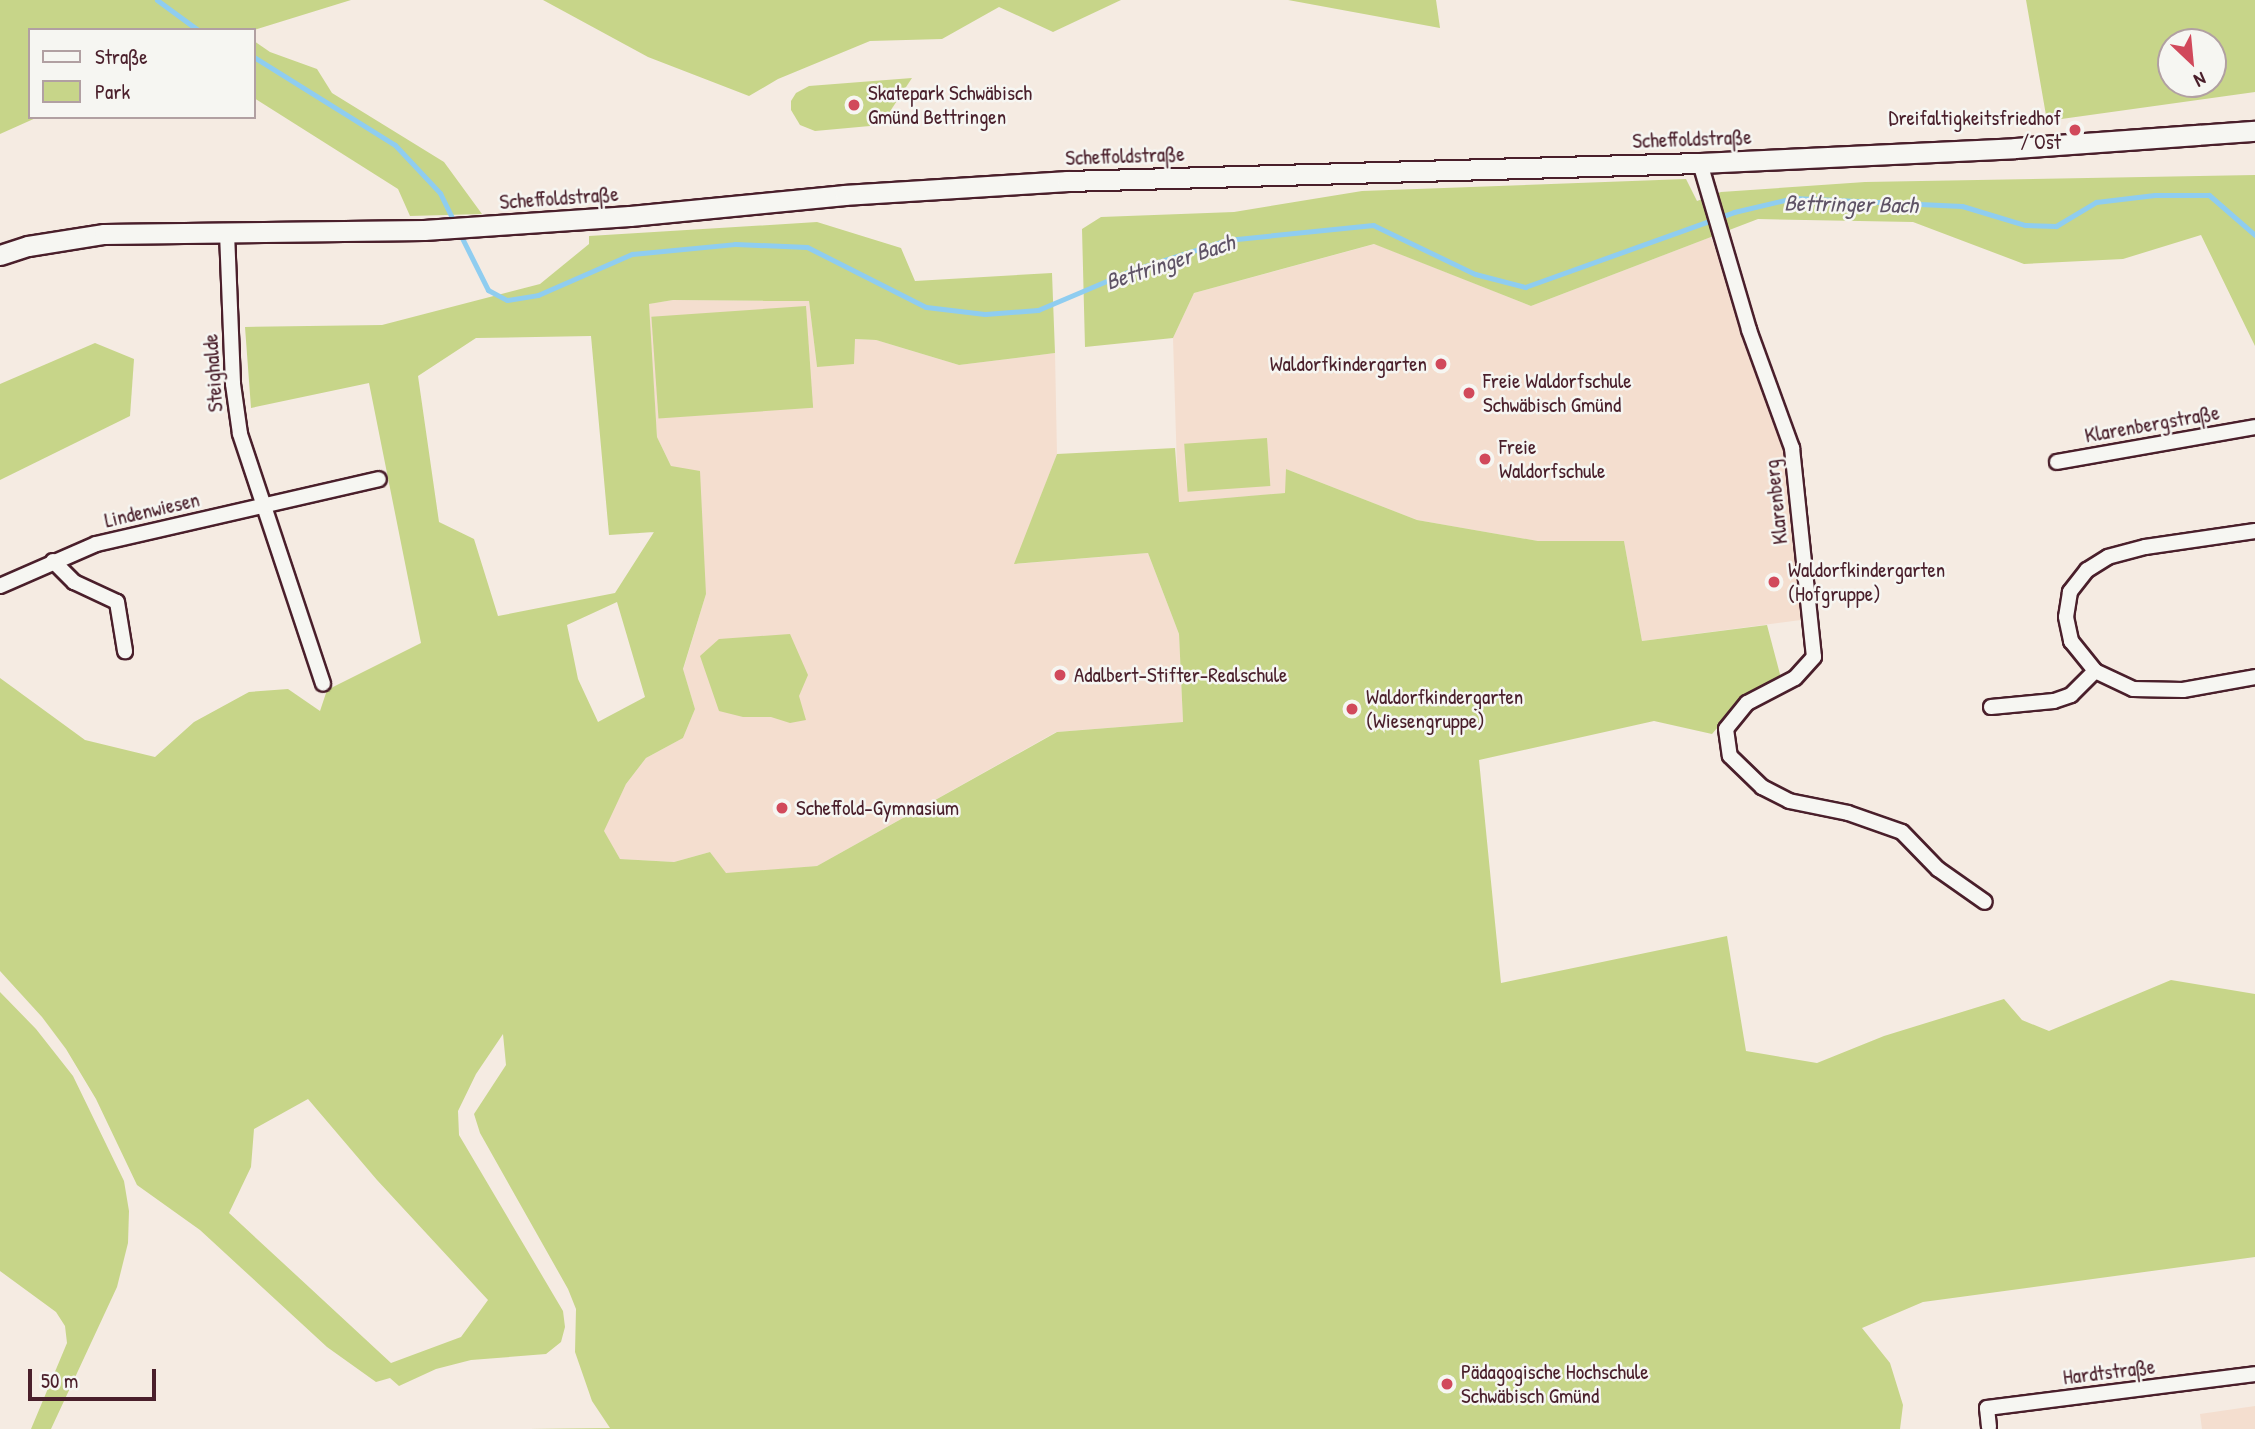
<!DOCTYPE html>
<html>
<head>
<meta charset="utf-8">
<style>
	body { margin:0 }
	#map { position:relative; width:2255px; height:1429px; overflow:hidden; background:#f5ebe2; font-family:"Patrick Hand",sans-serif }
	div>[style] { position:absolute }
	.built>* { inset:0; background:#f4decf }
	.green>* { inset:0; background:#c7d589; transform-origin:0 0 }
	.stream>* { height:5px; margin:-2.5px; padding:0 2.5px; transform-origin:2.5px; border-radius:2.5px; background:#8fcdf0 }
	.roads { filter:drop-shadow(2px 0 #4a1f2b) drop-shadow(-2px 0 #4a1f2b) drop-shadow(0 2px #4a1f2b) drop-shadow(0 -2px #4a1f2b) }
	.street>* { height:14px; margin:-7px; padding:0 7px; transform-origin:7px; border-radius:7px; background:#f6f6f2 }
	.secondary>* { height:19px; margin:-9.5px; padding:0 9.5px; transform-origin:9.5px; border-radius:9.5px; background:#f6f6f2 }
	.dots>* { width:19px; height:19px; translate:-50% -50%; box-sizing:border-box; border:4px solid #f6f6f2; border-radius:50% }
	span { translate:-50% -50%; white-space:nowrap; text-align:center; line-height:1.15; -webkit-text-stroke:5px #f6f6f2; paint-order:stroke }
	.poi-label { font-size:21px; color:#4a1f2b }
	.left { translate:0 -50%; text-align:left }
	.right { translate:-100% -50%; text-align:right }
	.street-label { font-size:21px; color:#4a1f2b }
	.water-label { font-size:23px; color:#5f5366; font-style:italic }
	.legend { position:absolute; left:28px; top:28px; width:228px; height:91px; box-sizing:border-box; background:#f6f6f2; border:2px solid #b1a0a2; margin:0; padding:9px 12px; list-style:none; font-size:21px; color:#4a1f2b }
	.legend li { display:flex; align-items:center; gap:14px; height:35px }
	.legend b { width:35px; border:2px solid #b1a0a2 }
	.north { position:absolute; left:2157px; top:28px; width:70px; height:70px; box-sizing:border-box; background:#f6f6f2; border:2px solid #b1a0a2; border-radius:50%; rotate:154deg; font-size:19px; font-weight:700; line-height:28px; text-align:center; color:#4a1f2b }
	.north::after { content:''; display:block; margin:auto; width:24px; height:32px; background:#d1495b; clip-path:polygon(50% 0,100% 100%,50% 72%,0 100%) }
	.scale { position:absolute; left:28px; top:1369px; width:128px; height:32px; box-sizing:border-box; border:4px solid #4a1f2b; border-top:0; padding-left:9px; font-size:21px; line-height:24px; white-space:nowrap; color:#4a1f2b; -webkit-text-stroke:5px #f6f6f2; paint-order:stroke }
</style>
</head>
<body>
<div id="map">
	<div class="built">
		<i style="clip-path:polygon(1711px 237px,1786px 454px,1801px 620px,1642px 641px,1624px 541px,1538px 541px,1417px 520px,1286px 469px,1286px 493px,1178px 502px,1173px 338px,1194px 293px,1375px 244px,1531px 306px)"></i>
		<i style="clip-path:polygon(673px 300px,809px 301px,817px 367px,854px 339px,876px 340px,959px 365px,1055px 353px,1057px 454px,1015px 564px,1148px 553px,1179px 634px,1183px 722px,1056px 732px,817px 866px,726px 874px,710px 852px,674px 862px,620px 859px,603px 831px,626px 784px,646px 758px,683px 738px,695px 709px,683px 670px,706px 594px,671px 466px,657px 437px,648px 304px)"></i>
		<i style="clip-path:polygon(2255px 1406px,2255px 1429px,2202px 1429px,2200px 1414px)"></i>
	</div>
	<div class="green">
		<i style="clip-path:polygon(0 0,351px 0,254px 30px,30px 30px,30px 117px,38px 117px,0 134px)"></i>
		<i style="clip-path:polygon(543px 0,1121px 0,1053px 32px,999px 7px,942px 39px,870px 41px,778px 79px,749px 96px,648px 57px)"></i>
		<i style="clip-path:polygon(1288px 0,1436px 0,1440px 28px)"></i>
		<i style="clip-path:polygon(evenodd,2026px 0,2255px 0,2255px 92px,2047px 121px,2026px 0,2171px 42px,2213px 42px,2213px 84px,2171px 84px,2171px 42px)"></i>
		<i style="clip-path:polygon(254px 41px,270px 52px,317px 69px,332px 93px,444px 162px,482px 214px,410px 216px,398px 189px,254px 98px)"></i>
		<i style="clip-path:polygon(912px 78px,881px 125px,815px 131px,800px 125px,791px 110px,791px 101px,796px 93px,809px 86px)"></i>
		<i style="clip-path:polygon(2255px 175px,2255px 346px,2201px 235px,2123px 259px,2024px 264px,1913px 222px,1758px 219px,1531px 306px,1374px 244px,1194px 293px,1173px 338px,1085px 347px,1082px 229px,1101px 217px,1234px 212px,1362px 191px,1686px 179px,1697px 201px,1721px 192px,1865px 182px)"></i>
		<i style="clip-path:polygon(evenodd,817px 222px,901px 248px,915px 281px,1052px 273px,1055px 353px,959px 365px,876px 340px,855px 339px,854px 364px,817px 367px,809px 301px,673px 300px,649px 304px,657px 437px,671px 466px,700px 471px,706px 594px,683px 669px,695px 709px,683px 738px,646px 758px,626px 784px,604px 831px,620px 859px,674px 862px,710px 852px,726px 873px,817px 866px,1057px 732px,1183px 722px,1179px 634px,1148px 553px,1014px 564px,1057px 454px,1175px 448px,1179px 502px,1285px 493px,1286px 469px,1417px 520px,1538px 541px,1624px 541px,1642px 641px,1767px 625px,1781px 678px,1744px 697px,1712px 734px,1654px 721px,1479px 760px,1501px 983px,1727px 936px,1746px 1051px,1817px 1063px,1884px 1036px,2004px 999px,2022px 1020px,2049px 1031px,2171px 980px,2255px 994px,2255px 1257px,1923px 1302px,1862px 1328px,1890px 1363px,1903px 1405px,1900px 1429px,529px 1429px,610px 1428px,592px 1401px,575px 1352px,576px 1309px,568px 1289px,480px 1133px,474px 1114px,506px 1065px,503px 1034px,476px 1074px,458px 1111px,459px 1135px,563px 1311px,565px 1327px,561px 1342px,546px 1354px,471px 1360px,436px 1369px,399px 1386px,390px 1378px,376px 1382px,327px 1347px,200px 1230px,137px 1185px,96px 1099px,66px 1049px,42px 1017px,0 971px,0 678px,85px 740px,155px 757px,194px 722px,249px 692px,288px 689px,320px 711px,327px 690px,421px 643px,369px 383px,251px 408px,245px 327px,382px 325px,540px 284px,589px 244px,589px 236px,817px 222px,591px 336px,609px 535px,654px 532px,615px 593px,498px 616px,474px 539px,439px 522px,418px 376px,476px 338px,591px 336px,817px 222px,617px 602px,645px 697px,598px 722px,578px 679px,567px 625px,617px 602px,817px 222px,308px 1099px,377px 1180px,488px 1300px,461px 1337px,391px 1363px,229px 1213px,251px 1167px,254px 1129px,308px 1099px)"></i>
		<i style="left:806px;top:306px;width:102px;height:155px;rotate:86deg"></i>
		<i style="clip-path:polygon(95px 343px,134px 359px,130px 416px,0 480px,0 384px)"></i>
		<i style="left:1267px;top:438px;width:48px;height:83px;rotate:86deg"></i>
		<i style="clip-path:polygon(790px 634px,808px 675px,799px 696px,806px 720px,790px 723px,771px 717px,743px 717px,719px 711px,700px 656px,719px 639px)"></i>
		<i style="clip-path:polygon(0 992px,36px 1029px,73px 1076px,124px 1181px,129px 1211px,128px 1243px,117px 1287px,51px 1429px,31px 1429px,67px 1343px,65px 1326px,56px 1312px,0 1271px)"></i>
	</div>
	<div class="stream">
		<i style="left:157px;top:0;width:51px;rotate:36.2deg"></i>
		<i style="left:254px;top:57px;width:166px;rotate:32deg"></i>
		<i style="left:395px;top:145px;width:66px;rotate:46.8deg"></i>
		<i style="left:440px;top:193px;width:34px;rotate:64deg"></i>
		<i style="left:459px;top:232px;width:65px;rotate:63.4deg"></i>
		<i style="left:488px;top:290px;width:21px;rotate:28deg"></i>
		<i style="left:507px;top:300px;width:31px;rotate:-9deg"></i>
		<i style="left:538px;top:295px;width:103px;rotate:-23.6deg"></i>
		<i style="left:632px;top:254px;width:103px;rotate:-5.5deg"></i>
		<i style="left:735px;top:244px;width:72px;rotate:2.4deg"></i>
		<i style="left:807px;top:247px;width:133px;rotate:26.8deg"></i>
		<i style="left:926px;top:307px;width:59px;rotate:6.8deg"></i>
		<i style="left:985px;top:314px;width:53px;rotate:-4.3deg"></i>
		<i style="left:1038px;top:310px;width:100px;rotate:-23deg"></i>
		<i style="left:1130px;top:271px;width:102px;rotate:-17.7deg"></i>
		<i style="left:1227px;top:240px;width:147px;rotate:-5.9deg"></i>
		<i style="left:1373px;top:225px;width:113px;rotate:25.7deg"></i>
		<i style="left:1475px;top:274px;width:52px;rotate:14.6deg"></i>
		<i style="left:1525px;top:287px;width:222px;rotate:-19.7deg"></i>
		<i style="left:1734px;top:212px;width:61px;rotate:-13.3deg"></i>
		<i style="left:1793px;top:198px;width:169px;rotate:2.7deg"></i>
		<i style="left:1962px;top:206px;width:66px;rotate:16.8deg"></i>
		<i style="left:2025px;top:225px;width:31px;rotate:2deg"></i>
		<i style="left:2056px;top:226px;width:47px;rotate:-31deg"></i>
		<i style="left:2096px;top:202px;width:59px;rotate:-6.8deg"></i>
		<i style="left:2155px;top:195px;width:54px"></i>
		<i style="left:2209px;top:195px;width:61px;rotate:41deg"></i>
	</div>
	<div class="roads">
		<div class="street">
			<i style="left:1700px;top:163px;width:174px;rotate:73.6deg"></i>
			<i style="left:1749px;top:330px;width:126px;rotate:70deg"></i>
			<i style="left:1792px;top:448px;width:210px;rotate:84deg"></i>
			<i style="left:1814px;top:657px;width:28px;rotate:132deg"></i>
			<i style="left:1795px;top:678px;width:54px;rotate:152.5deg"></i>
			<i style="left:1747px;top:703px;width:33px;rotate:129deg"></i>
			<i style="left:1726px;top:729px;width:27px;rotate:82deg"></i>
			<i style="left:1730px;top:756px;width:45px;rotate:44.1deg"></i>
			<i style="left:1762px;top:787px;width:30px;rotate:27deg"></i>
			<i style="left:1789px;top:801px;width:60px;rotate:11.5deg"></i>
			<i style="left:1848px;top:813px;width:57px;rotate:19.4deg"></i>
			<i style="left:1902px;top:832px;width:52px;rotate:45.8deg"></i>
			<i style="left:1938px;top:869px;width:57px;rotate:35.1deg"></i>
			<i style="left:227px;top:233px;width:151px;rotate:87.7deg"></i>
			<i style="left:233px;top:384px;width:50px;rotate:82deg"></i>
			<i style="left:240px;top:434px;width:263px;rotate:71.6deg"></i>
			<i style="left:2057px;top:462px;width:201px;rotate:-10deg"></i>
			<i style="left:2255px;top:531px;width:111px;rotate:171.7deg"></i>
			<i style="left:2145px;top:547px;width:38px;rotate:165deg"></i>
			<i style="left:2108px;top:557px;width:25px;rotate:148deg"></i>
			<i style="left:2087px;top:570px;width:28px;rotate:128deg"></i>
			<i style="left:2070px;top:592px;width:25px;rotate:99deg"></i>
			<i style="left:2066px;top:617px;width:25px;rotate:78deg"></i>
			<i style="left:2071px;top:641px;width:38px;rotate:51deg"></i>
			<i style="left:2095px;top:671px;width:42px;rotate:25.3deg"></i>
			<i style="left:2133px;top:689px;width:50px;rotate:1.1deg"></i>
			<i style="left:2183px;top:690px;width:73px;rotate:-10.2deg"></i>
			<i style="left:53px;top:561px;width:30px;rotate:45deg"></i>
			<i style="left:74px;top:582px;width:47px;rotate:24.9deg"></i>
			<i style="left:117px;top:602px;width:50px;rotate:80.7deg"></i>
			<i style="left:0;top:586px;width:105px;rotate:-23.6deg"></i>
			<i style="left:96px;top:544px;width:290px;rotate:-12.9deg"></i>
			<i style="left:1991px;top:707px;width:63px;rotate:-5.4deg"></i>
			<i style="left:2054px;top:701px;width:18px;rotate:-19deg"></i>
			<i style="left:2071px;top:695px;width:34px;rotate:-45deg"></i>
			<i style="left:1989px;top:1427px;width:19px;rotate:-96deg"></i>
			<i style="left:1987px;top:1408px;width:270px;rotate:-7.2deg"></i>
		</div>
		<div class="secondary">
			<i style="left:0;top:255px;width:29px;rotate:-18deg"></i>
			<i style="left:28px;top:246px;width:77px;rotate:-9deg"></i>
			<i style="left:104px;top:234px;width:320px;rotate:-0.7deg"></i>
			<i style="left:424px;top:230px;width:206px;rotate:-3.9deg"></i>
			<i style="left:630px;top:216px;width:216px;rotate:-5.6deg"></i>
			<i style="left:845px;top:195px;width:222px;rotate:-3.6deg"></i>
			<i style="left:1067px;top:181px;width:633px;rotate:-1.63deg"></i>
			<i style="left:1700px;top:163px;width:315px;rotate:-2.7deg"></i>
			<i style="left:2015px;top:148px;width:241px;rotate:-4.1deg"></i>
		</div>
	</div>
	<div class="dots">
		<i style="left:854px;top:105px;background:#d1495b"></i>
		<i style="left:2075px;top:130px;background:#d1495b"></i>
		<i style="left:1441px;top:364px;background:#d1495b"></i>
		<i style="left:1469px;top:393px;background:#d1495b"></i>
		<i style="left:1485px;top:459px;background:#d1495b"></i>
		<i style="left:1774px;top:582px;background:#d1495b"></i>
		<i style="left:1060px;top:675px;background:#d1495b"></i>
		<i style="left:1352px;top:709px;background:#d1495b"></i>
		<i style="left:782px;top:808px;background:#d1495b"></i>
		<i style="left:1447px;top:1384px;background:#d1495b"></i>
	</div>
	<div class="poi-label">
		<span class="left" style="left:868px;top:105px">Skatepark Schwäbisch<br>Gmünd Bettringen</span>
		<span class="right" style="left:2061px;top:130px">Dreifaltigkeitsfriedhof<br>/ Ost</span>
		<span class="right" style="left:1427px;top:364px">Waldorfkindergarten</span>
		<span class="left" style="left:1483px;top:393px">Freie Waldorfschule<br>Schwäbisch Gmünd</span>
		<span class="left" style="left:1499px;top:459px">Freie<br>Waldorfschule</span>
		<span class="left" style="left:1788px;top:582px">Waldorfkindergarten<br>(Hofgruppe)</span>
		<span class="left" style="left:1074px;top:675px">Adalbert-Stifter-Realschule</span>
		<span class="left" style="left:1366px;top:709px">Waldorfkindergarten<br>(Wiesengruppe)</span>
		<span class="left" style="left:796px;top:808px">Scheffold-Gymnasium</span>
		<span class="left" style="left:1461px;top:1384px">Pädagogische Hochschule<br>Schwäbisch Gmünd</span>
	</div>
	<div class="street-label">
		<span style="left:1692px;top:139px;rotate:-2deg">Scheffoldstraße</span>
		<span style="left:1125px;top:156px;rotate:-2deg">Scheffoldstraße</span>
		<span style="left:559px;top:198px;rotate:-4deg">Scheffoldstraße</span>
		<span style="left:213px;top:373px;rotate:-94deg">Steighalde</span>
		<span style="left:2152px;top:424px;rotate:-10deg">Klarenbergstraße</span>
		<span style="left:1776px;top:502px;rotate:-96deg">Klarenberg</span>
		<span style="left:152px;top:510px;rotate:-13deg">Lindenwiesen</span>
		<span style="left:2109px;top:1372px;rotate:-7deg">Hardtstraße</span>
	</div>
	<div class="water-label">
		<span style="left:1851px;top:204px;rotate:1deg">Bettringer Bach</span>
		<span style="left:1170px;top:262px;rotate:-18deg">Bettringer Bach</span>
	</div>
	<ul class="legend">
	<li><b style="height:9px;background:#f6f6f2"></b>Straße</li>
	<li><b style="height:19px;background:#c7d589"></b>Park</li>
	</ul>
	<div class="north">N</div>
	<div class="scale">50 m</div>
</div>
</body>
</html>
